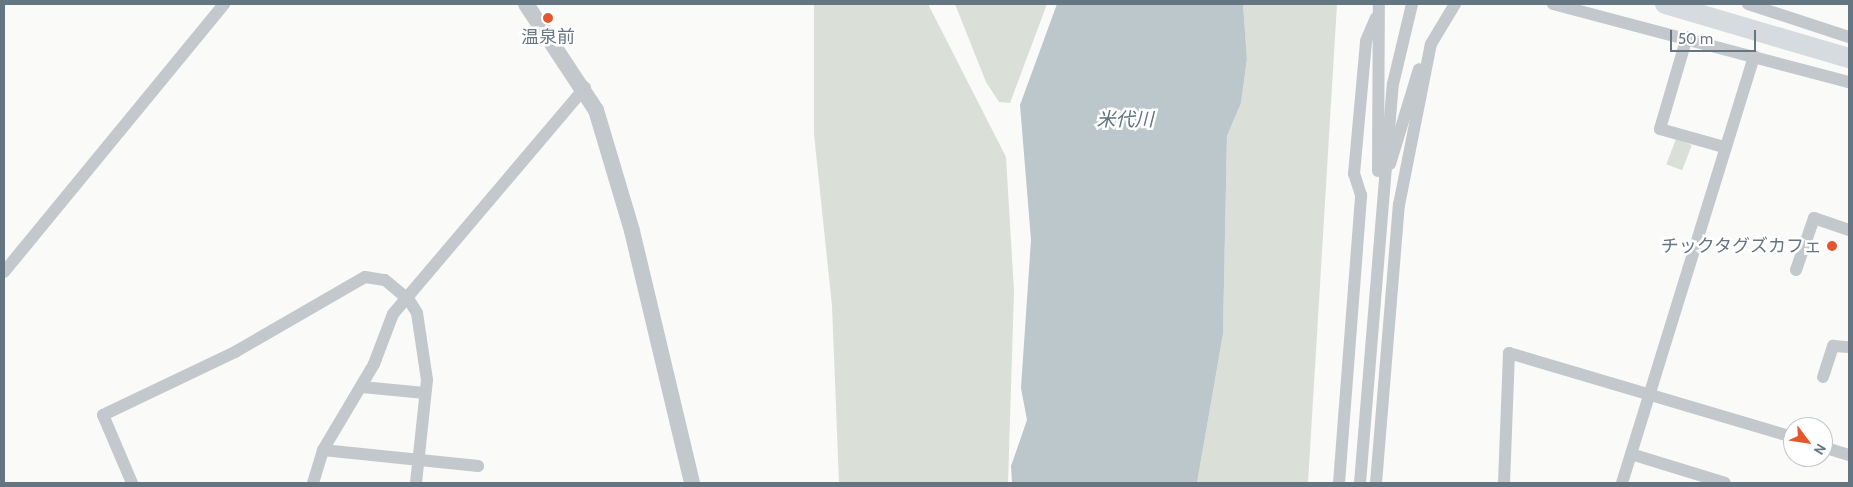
<!DOCTYPE html>
<html>
<head>
<meta charset="utf-8">
<style>
	body { margin:0 }
	#map { position:relative; width:1853px; height:487px; overflow:hidden; background:#fafaf8; font-family:Cabin,"Noto Sans JP",sans-serif }
	div>[style] { position:absolute }
	.green>* { inset:0; background:#dadfd7; transform-origin:0 0 }
	.water>* { inset:0; background:#bbc7cb }
	.minor>* { height:12px; margin:-6px; padding:0 6px; transform-origin:6px; border-radius:6px; background:#c3c8cc }
	.tertiary>* { height:16px; margin:-8px; padding:0 8px; transform-origin:8px; border-radius:8px; background:#c3c8cc }
	.primary>* { height:20px; margin:-10px; padding:0 10px; transform-origin:10px; border-radius:10px; background:#d6dbdf }
	.dots>* { width:14px; height:14px; translate:-50% -50%; box-sizing:border-box; border:2px solid #fff; border-radius:50% }
	span { translate:-50% -50%; white-space:nowrap; text-align:center; line-height:1.15; -webkit-text-stroke:5px #fff; paint-order:stroke }
	.poi-label { font-size:18px; color:#657683 }
	.right { translate:-100% -50%; text-align:right }
	.water-label { font-size:19px; color:#60757c; font-style:italic }
	.frame { position:absolute; inset:0; border:5px solid #657683; pointer-events:none }
	.north { position:absolute; left:1783px; top:417px; width:50px; height:50px; box-sizing:border-box; background:#fff; border:1px solid #c1c8cd; border-radius:50%; rotate:121deg; font-size:14px; font-weight:700; line-height:20px; text-align:center; color:#657683 }
	.north::after { content:''; display:block; margin:auto; width:18px; height:22px; background:#e4572e; clip-path:polygon(50% 0,100% 100%,50% 72%,0 100%) }
	.scale { position:absolute; left:1670px; top:30px; width:86px; height:22px; box-sizing:border-box; border:2px solid #657683; border-top:0; padding-left:6px; font-size:15px; line-height:18px; white-space:nowrap; color:#657683; -webkit-text-stroke:4px #fff; paint-order:stroke }
</style>
</head>
<body>
<div id="map">
	<div class="green">
		<i style="clip-path:polygon(814px 4px,928px 4px,1006px 157px,1014px 291px,1008px 483px,839px 483px,832px 306px,814px 134px)"></i>
		<i style="clip-path:polygon(955px 4px,1047px 4px,1010px 103px,999px 102px,986px 82px)"></i>
		<i style="clip-path:polygon(1243px 4px,1337px 4px,1308px 483px,1197px 483px,1223px 334px,1227px 136px,1241px 103px,1247px 59px)"></i>
		<i style="left:1676px;top:139px;width:17px;height:27px;rotate:21deg"></i>
	</div>
	<div class="water">
		<i style="clip-path:polygon(1057px 4px,1243px 4px,1247px 59px,1241px 103px,1227px 136px,1223px 334px,1197px 483px,1012px 483px,1011px 466px,1027px 420px,1021px 388px,1031px 240px,1020px 105px)"></i>
	</div>
	<div class="minor">
		<i style="left:1553px;top:4px;width:306px;rotate:14.8deg"></i>
		<i style="left:1748px;top:4px;width:106px;rotate:18.1deg"></i>
		<i style="left:1687px;top:37px;width:96px;rotate:106.4deg"></i>
		<i style="left:1660px;top:129px;width:66px;rotate:15.7deg"></i>
		<i style="left:1390px;top:164px;width:99px;rotate:-73deg"></i>
		<i style="left:1378px;top:171px;width:167px;rotate:-89.7deg"></i>
		<i style="left:1796px;top:270px;width:55px;rotate:-70.9deg"></i>
		<i style="left:1814px;top:218px;width:37px;rotate:19deg"></i>
		<i style="left:4px;top:272px;width:347px;rotate:-50.6deg"></i>
		<i style="left:1823px;top:377px;width:33px;rotate:-72deg"></i>
		<i style="left:1833px;top:346px;width:16px;rotate:4deg"></i>
		<i style="left:362px;top:387px;width:63px;rotate:5.4deg"></i>
		<i style="left:1823px;top:447px;width:27px;rotate:17deg"></i>
		<i style="left:323px;top:450px;width:156px;rotate:5.9deg"></i>
		<i style="left:1631px;top:454px;width:98px;rotate:17.1deg"></i>
		<i style="left:132px;top:483px;width:74px;rotate:-113.1deg"></i>
		<i style="left:103px;top:415px;width:146px;rotate:-25.5deg"></i>
		<i style="left:235px;top:352px;width:150px;rotate:-30deg"></i>
		<i style="left:365px;top:277px;width:20px;rotate:9deg"></i>
		<i style="left:385px;top:280px;width:31px;rotate:40deg"></i>
		<i style="left:409px;top:300px;width:15px;rotate:58deg"></i>
		<i style="left:417px;top:313px;width:68px;rotate:81.5deg"></i>
		<i style="left:427px;top:380px;width:104px;rotate:96.1deg"></i>
		<i style="left:313px;top:483px;width:34px;rotate:-73deg"></i>
		<i style="left:323px;top:450px;width:100px;rotate:-59.3deg"></i>
		<i style="left:374px;top:364px;width:53px;rotate:-69.2deg"></i>
		<i style="left:393px;top:314px;width:297px;rotate:-49.7deg"></i>
		<i style="left:1339px;top:483px;width:289px;rotate:-85.6deg"></i>
		<i style="left:1361px;top:195px;width:22px;rotate:-108deg"></i>
		<i style="left:1354px;top:174px;width:134px;rotate:-84.8deg"></i>
		<i style="left:1366px;top:41px;width:25px;rotate:-67deg"></i>
		<i style="left:1360px;top:483px;width:400px;rotate:-85.3deg"></i>
		<i style="left:1393px;top:84px;width:82px;rotate:-76.6deg"></i>
		<i style="left:1376px;top:483px;width:279px;rotate:-85.3deg"></i>
		<i style="left:1399px;top:205px;width:164px;rotate:-78.8deg"></i>
		<i style="left:1431px;top:44px;width:47px;rotate:-59deg"></i>
		<i style="left:1504px;top:483px;width:130px;rotate:-87.8deg"></i>
		<i style="left:1509px;top:353px;width:296px;rotate:16.5deg"></i>
		<i style="left:1622px;top:483px;width:447px;rotate:-72.8deg"></i>
	</div>
	<div class="tertiary">
		<i style="left:526px;top:4px;width:127px;rotate:56.6deg"></i>
		<i style="left:596px;top:110px;width:126px;rotate:73.4deg"></i>
		<i style="left:632px;top:231px;width:259px;rotate:76.6deg"></i>
	</div>
	<div class="primary">
		<i style="left:1665px;top:4px;width:192px;rotate:16.4deg"></i>
	</div>
	<div class="dots">
		<i style="left:548px;top:18px;background:#e4572e"></i>
		<i style="left:1832px;top:246px;background:#e4572e"></i>
	</div>
	<div class="poi-label">
		<span style="left:548px;top:37px">温泉前</span>
		<span class="right" style="left:1822px;top:246px">チックタグズカフェ</span>
	</div>
	<div class="water-label">
		<span style="left:1125px;top:120px">米代川</span>
	</div>
	<div class="frame"></div>
	<div class="north">N</div>
	<div class="scale">50 m</div>
</div>
</body>
</html>
